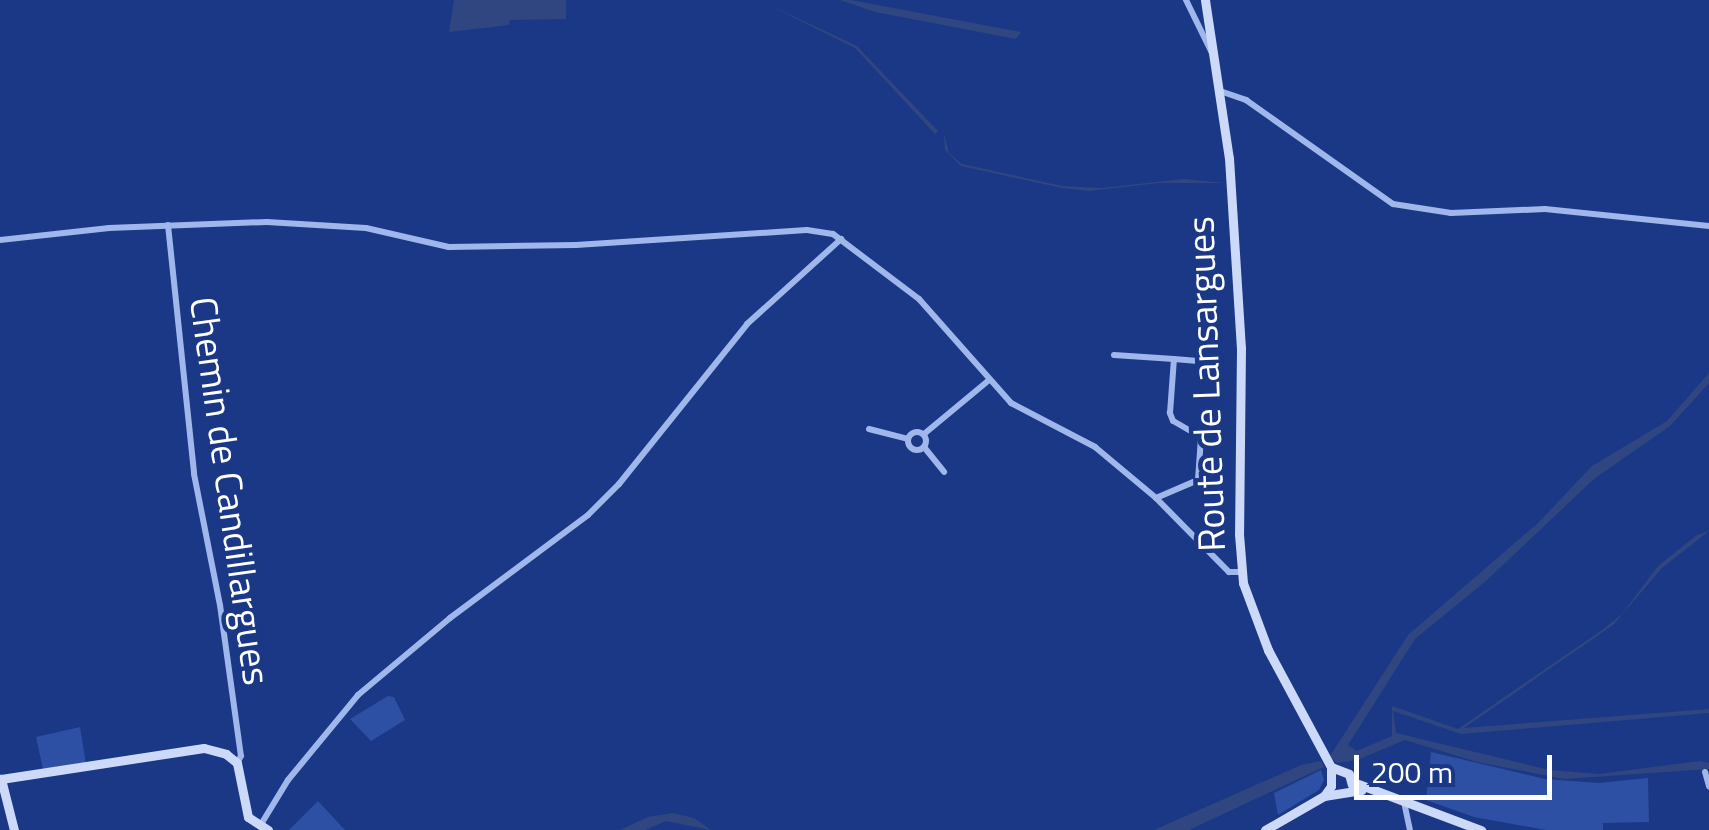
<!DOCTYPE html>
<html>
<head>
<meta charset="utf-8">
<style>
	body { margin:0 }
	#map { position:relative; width:1709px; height:830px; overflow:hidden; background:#1a3885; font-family:"Titillium Web",sans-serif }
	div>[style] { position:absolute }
	.green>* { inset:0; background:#2d50a4 }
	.water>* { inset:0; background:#304680 }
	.street>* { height:6px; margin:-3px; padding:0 3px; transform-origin:3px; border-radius:3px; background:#a0b7ec }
	.street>.ring { margin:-3px; padding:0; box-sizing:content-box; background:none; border:6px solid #a0b7ec; border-radius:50% }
	.secondary>* { height:9px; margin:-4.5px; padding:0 4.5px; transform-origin:4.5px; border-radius:4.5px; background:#cdd9f9 }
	span { translate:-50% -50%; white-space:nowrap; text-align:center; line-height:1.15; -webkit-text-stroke:9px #1a3885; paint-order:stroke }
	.street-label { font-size:38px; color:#fff }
	.scale { position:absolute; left:1354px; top:755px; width:198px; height:45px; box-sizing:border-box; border:5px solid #fff; border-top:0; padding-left:12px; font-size:30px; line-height:35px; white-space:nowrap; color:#fff; -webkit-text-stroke:8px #1a3885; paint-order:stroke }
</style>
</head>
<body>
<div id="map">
	<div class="green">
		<i style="clip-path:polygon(388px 696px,394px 697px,405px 720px,371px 741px,350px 719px)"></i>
		<i style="clip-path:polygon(80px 727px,86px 764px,43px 769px,36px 737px)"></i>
		<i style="clip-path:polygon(1431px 752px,1545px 779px,1599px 783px,1648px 778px,1649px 822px,1603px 823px,1603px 830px,1546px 830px,1474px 817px,1426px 800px)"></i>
		<i style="clip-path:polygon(1321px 770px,1324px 780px,1319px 790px,1278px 815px,1274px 793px)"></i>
		<i style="clip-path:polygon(318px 801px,345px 830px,289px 830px)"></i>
	</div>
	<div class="water">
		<i style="clip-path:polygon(454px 0,566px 0,566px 19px,510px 20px,509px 25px,449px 32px)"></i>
		<i style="clip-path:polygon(759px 0,857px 46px,938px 131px,935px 134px,855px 48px)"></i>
		<i style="clip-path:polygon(840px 0,851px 0,1021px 32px,1016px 39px,875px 12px)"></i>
		<i style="clip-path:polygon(944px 133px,949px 153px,962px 164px,1062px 186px,1102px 188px,1184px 179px,1225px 183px,1159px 183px,1089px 191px,1062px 188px,961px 166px,945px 150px)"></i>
		<i style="clip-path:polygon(1709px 373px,1709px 383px,1670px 426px,1594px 479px,1487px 580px,1415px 639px,1348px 745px,1357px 751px,1392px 736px,1392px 706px,1458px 729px,1602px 630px,1622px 614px,1658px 566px,1697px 535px,1709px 531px,1662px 568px,1613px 625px,1464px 728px,1709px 709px,1709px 713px,1461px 734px,1393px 711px,1396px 733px,1550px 770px,1599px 774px,1700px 761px,1709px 763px,1709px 769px,1564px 779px,1477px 762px,1405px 740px,1357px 760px,1336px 763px,1330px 756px,1408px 635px,1538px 523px,1592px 466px,1667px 421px)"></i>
		<i style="clip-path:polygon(1321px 761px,1324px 767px,1189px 830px,1154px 830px,1301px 765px)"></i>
		<i style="clip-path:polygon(673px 813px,694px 818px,711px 830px,666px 821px,645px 830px,620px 830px,648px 817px)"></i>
	</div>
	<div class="street">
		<i style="left:1186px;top:0;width:59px;rotate:63.9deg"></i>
		<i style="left:1220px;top:91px;width:28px;rotate:19deg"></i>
		<i style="left:1246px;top:100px;width:180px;rotate:35.3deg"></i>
		<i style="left:1393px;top:204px;width:59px;rotate:8.8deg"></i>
		<i style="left:1451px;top:213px;width:94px;rotate:-2.4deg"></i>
		<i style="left:1545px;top:209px;width:165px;rotate:5.9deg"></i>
		<i style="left:168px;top:225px;width:250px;rotate:84deg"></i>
		<i style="left:194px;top:474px;width:134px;rotate:78.8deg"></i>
		<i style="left:220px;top:605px;width:152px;rotate:82.1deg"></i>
		<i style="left:241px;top:756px;width:8px;rotate:120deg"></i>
		<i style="left:0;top:240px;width:110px;rotate:-6.3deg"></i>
		<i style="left:109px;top:228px;width:158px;rotate:-2.2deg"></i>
		<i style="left:267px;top:222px;width:99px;rotate:3.5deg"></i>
		<i style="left:366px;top:228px;width:85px;rotate:12.9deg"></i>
		<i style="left:449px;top:247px;width:127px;rotate:-0.9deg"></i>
		<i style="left:576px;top:245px;width:231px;rotate:-3.7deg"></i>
		<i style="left:807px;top:230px;width:26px;rotate:9deg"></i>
		<i style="left:833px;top:234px;width:108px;rotate:37.1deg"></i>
		<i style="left:919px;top:299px;width:139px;rotate:48.5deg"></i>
		<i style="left:1011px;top:403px;width:95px;rotate:27.6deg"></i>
		<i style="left:1095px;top:447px;width:80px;rotate:39.9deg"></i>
		<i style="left:1156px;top:498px;width:104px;rotate:45.4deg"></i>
		<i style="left:1229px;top:572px;width:12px"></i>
		<i style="left:1114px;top:355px;width:60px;rotate:3.8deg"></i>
		<i style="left:869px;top:429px;width:40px;rotate:14.4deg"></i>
		<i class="ring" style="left:908px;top:432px;width:12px;height:12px"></i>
		<i style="left:924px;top:434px;width:85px;rotate:-39.7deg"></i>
		<i style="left:924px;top:447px;width:32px;rotate:51deg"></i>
		<i style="left:1156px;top:498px;width:46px;rotate:-23.2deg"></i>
		<i style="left:1198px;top:480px;width:43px;rotate:-86deg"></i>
		<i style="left:1201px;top:437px;width:32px;rotate:-150deg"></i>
		<i style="left:1173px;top:421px;width:9px;rotate:-111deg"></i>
		<i style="left:1170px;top:413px;width:54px;rotate:-85.8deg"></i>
		<i style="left:1174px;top:359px;width:24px;rotate:5deg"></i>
		<i style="left:1705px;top:772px;width:15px;rotate:74deg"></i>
		<i style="left:1404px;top:802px;width:29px;rotate:78deg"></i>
		<i style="left:260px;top:826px;width:54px;rotate:-58.7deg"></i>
		<i style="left:288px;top:780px;width:110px;rotate:-50.5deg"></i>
		<i style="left:358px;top:695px;width:120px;rotate:-39.9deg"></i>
		<i style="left:450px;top:618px;width:172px;rotate:-36.7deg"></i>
		<i style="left:588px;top:515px;width:44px;rotate:-45deg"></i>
		<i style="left:619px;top:484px;width:205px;rotate:-51.3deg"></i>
		<i style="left:747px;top:324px;width:127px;rotate:-42.1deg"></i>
	</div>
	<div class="secondary">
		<i style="left:1205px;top:0;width:160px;rotate:81.4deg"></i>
		<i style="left:1229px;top:158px;width:190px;rotate:86.4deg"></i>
		<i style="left:1241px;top:348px;width:186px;rotate:90.6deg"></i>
		<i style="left:1239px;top:534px;width:49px;rotate:85.3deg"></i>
		<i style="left:1243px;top:583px;width:72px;rotate:69.5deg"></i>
		<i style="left:1268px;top:650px;width:133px;rotate:61.7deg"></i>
		<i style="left:1331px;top:767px;width:19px;rotate:90deg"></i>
		<i style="left:1331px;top:786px;width:12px;rotate:125deg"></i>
		<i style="left:1331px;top:767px;width:19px;rotate:21deg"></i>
		<i style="left:1349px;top:774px;width:11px;rotate:75deg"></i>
		<i style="left:1353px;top:782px;width:137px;rotate:20.6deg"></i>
		<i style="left:14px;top:830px;width:53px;rotate:-104.3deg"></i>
		<i style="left:1px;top:779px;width:205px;rotate:-8.7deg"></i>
		<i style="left:204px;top:748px;width:23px;rotate:15deg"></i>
		<i style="left:226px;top:754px;width:14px;rotate:39deg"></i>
		<i style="left:237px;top:763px;width:55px;rotate:78.5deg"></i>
		<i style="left:248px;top:817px;width:24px;rotate:33deg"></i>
		<i style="left:1265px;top:830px;width:68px;rotate:-30deg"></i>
		<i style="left:1324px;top:796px;width:38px;rotate:-9deg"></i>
	</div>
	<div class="street-label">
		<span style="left:1206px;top:384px;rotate:-92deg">Route de Lansargues</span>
		<span style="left:230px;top:491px;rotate:82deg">Chemin de Candillargues</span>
	</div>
	<div class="scale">200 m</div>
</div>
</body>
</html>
